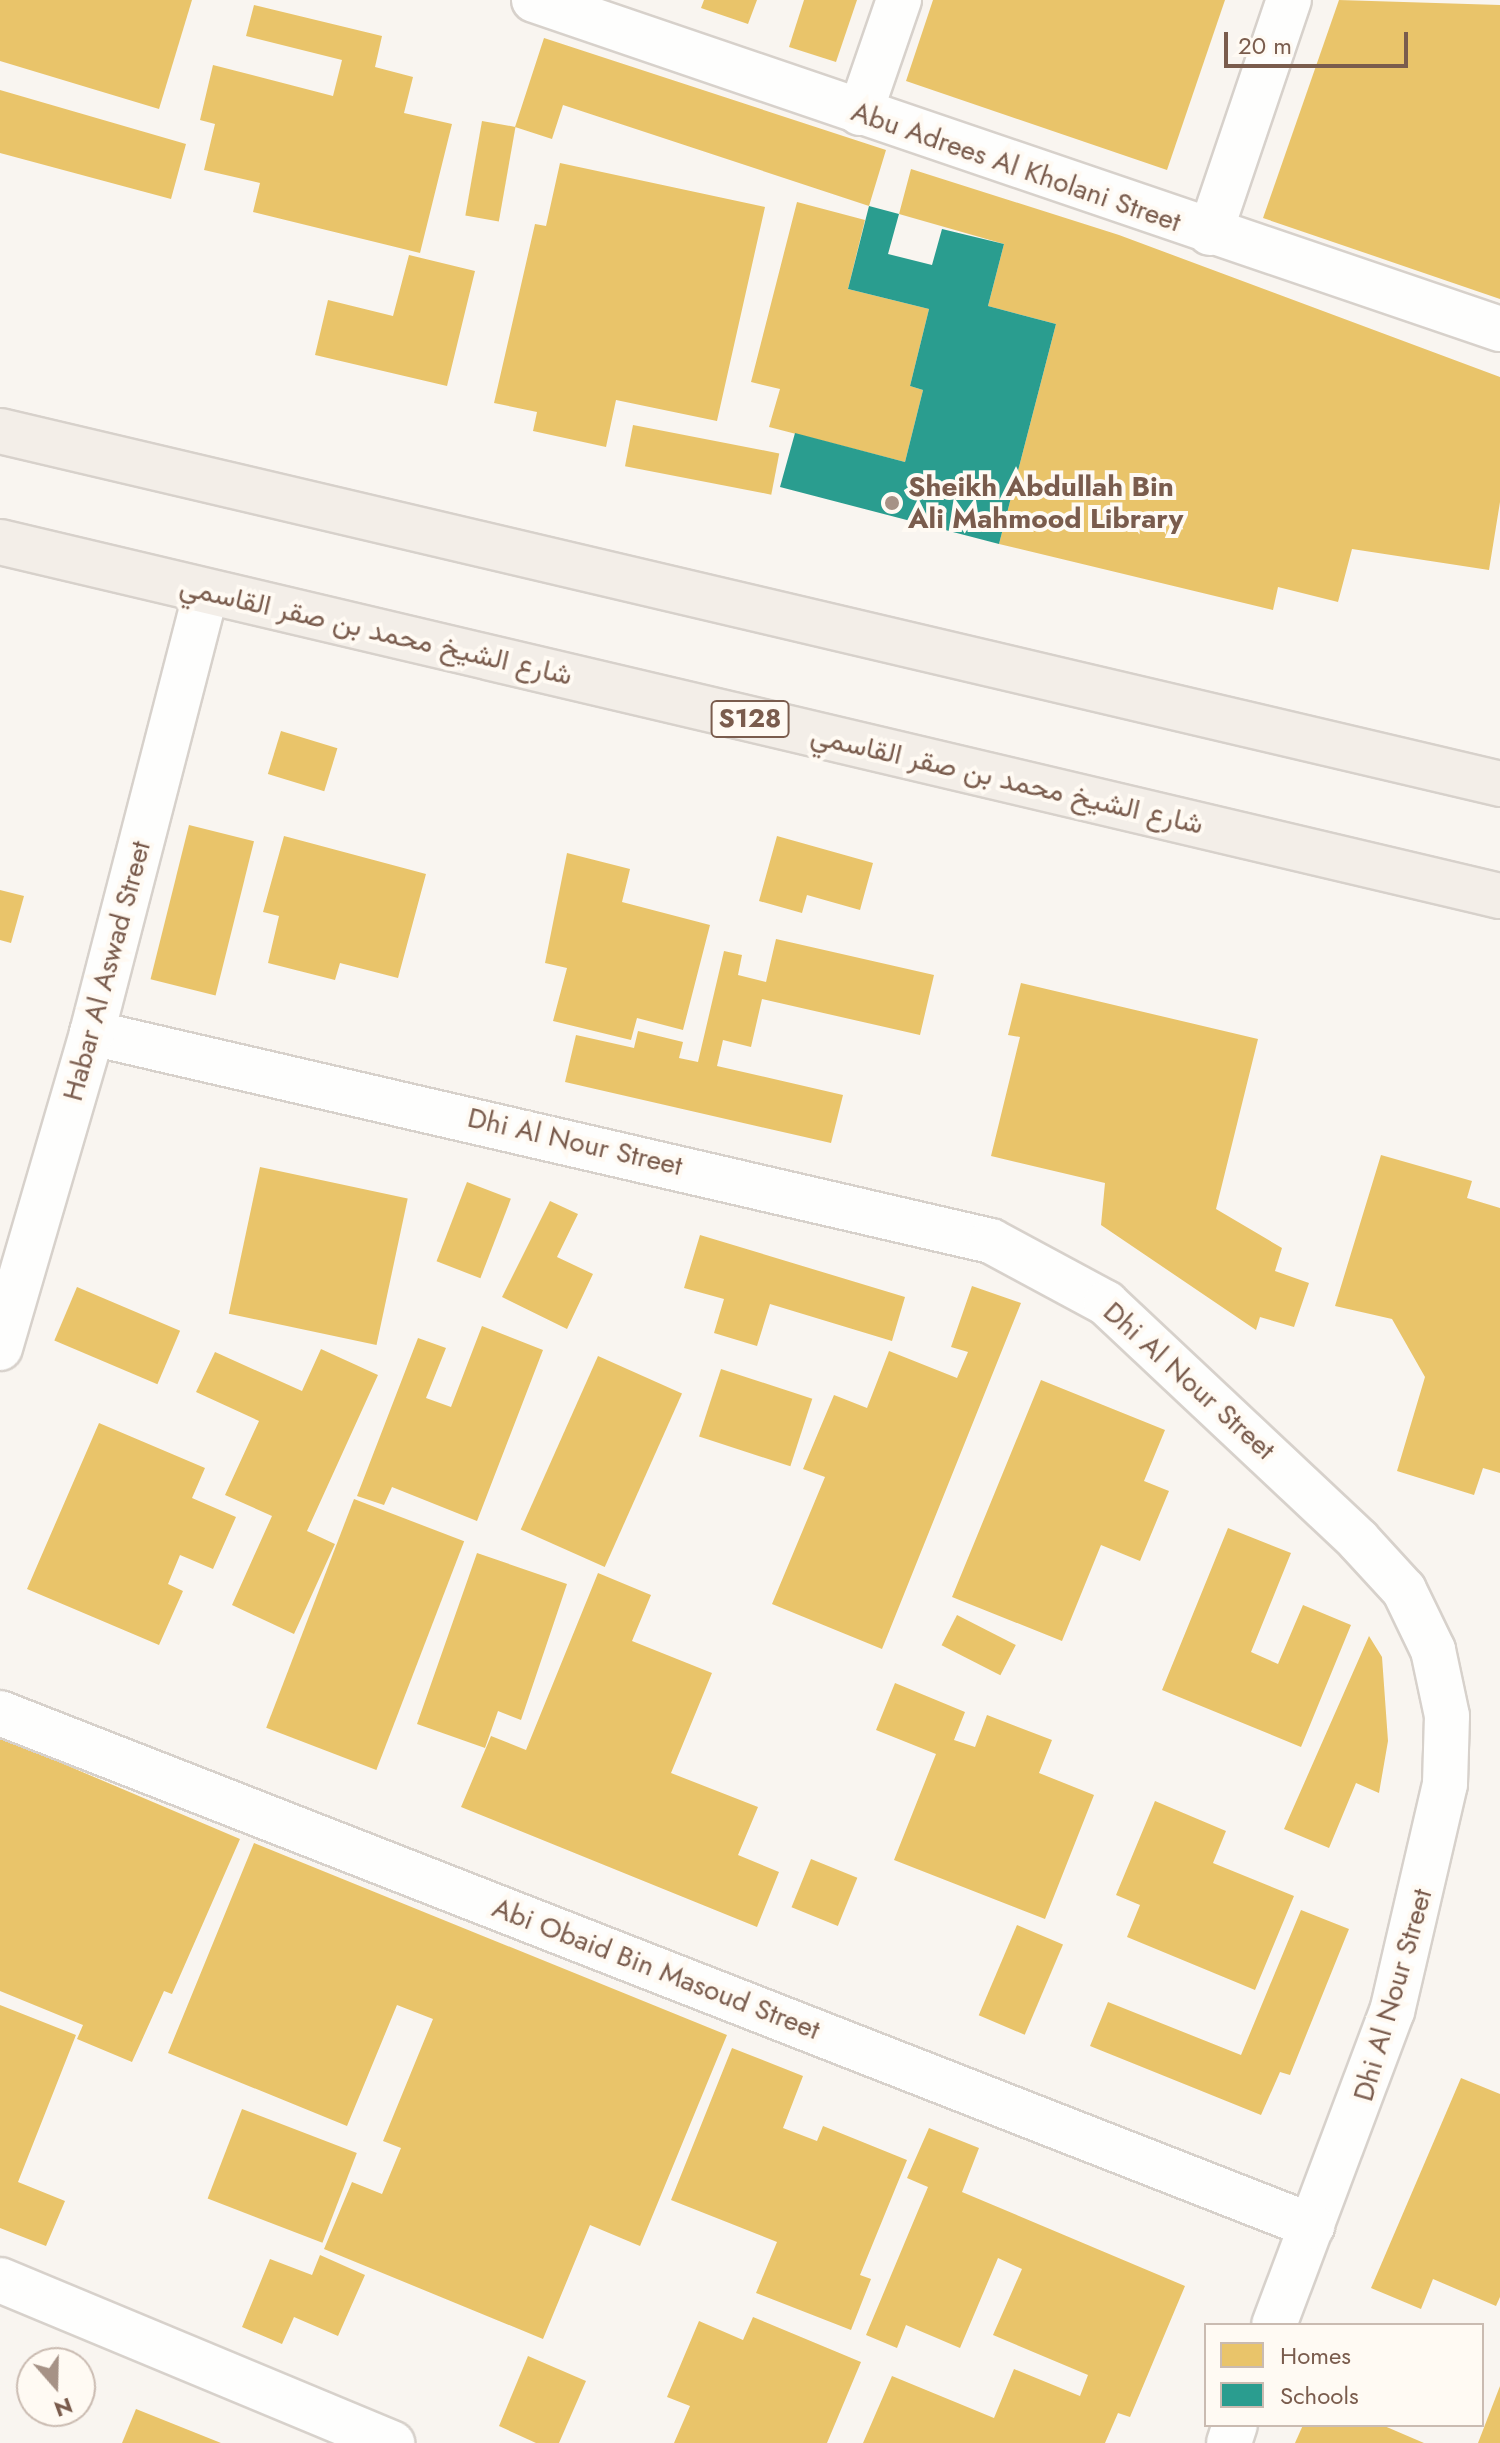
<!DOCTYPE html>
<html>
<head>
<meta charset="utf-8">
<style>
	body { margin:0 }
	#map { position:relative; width:1500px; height:2443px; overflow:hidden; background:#f9f5f0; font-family:Jost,Vazirmatn,sans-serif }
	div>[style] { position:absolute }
	.homes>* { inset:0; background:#e9c46a; transform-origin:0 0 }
	.schools>* { inset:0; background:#2a9d8f }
	.roads { filter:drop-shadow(2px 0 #d7d1cb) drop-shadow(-2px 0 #d7d1cb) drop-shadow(0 2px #d7d1cb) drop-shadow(0 -2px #d7d1cb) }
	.minor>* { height:44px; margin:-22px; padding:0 22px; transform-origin:22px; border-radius:22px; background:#fefefd }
	.major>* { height:44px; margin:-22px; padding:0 22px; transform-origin:22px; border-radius:22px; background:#f3eee8 }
	.dots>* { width:22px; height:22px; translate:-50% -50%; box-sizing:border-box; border:4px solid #fffaf3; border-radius:50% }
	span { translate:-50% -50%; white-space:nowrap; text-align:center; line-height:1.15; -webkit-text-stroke:8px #fffaf3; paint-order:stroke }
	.shield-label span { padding:2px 6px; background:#fffaf3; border:2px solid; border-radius:6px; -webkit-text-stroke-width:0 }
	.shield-label { font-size:26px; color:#7a5c4d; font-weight:700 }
	.street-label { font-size:28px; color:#7a5c4d }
	.poi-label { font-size:28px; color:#7a5c4d; font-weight:700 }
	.left { translate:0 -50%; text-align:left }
	.legend { position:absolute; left:1204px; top:2323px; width:280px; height:104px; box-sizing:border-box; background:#fffaf3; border:2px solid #cabbb1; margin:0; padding:10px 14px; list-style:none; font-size:24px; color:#7a5c4d }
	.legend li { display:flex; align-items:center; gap:16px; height:40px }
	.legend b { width:40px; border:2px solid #cabbb1 }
	.north { position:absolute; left:16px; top:2347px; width:80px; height:80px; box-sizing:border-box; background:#fffaf3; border:2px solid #cabbb1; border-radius:50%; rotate:160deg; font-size:22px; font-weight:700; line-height:32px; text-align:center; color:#7a5c4d }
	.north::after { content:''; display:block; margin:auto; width:28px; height:36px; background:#a69286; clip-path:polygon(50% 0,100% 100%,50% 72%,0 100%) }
	.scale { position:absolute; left:1224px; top:32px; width:184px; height:36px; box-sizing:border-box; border:4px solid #7a5c4d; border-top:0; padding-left:10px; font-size:24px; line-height:28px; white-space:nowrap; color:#7a5c4d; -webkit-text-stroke:6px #fffaf3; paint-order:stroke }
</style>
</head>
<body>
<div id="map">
	<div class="homes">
		<i style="clip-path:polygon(0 0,192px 0,159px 109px,0 61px)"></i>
		<i style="clip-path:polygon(704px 0,757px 0,748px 24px,701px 8px)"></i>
		<i style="clip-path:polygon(804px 0,857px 0,836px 62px,789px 47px)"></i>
		<i style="clip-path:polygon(933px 0,1225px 0,1167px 170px,906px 81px)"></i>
		<i style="clip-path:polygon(1339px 0,1500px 5px,1500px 299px,1263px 218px)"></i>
		<i style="clip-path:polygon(254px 5px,382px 36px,375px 67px,413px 77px,404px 113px,452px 124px,420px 253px,253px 212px,260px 183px,204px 170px,215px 124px,200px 120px,213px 65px,333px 96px,342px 60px,246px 36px)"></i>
		<i style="clip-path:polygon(544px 38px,886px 150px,869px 206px,563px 105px,552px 139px,515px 127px)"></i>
		<i style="clip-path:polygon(0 90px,186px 144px,171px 199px,0 153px)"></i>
		<i style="left:482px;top:121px;width:34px;height:96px;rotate:10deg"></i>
		<i style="clip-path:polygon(560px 163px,765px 207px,717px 421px,616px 400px,606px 447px,533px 431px,537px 412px,494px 403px,535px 224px,546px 226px)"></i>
		<i style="clip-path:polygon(911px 169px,1119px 235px,1500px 377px,1500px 502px,1489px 570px,1352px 549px,1338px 602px,1278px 587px,1273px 610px,999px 544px,1056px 324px,988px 306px,1004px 244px,899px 214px)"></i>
		<i style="clip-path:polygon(797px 202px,865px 220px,848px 289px,929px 309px,910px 386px,923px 390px,905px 462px,769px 427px,780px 389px,751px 382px)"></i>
		<i style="clip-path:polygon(409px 255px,475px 271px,447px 386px,315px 355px,328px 300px,393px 316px)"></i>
		<i style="left:633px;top:425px;width:149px;height:42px;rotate:11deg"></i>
		<i style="left:281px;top:731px;width:59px;height:45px;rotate:17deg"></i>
		<i style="left:189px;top:825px;width:67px;height:159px;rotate:14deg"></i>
		<i style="clip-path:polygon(284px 836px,426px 874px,398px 978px,340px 963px,335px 980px,268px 963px,279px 916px,263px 912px)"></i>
		<i style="clip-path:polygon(777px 836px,873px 863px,860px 910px,807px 895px,802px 913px,759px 901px)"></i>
		<i style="clip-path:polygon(567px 853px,630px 869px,622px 902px,710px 925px,683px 1030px,637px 1018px,631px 1040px,553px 1021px,567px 968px,545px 963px)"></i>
		<i style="clip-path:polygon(0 890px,24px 896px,11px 943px,0 940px)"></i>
		<i style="clip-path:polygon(776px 939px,934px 975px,920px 1035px,762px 999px,751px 1047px,723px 1040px,717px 1066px,843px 1095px,831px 1143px,565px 1082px,576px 1035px,634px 1048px,638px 1031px,683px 1042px,679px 1058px,698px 1062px,724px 951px,742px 955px,738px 975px,766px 982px)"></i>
		<i style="clip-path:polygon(1021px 983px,1258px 1039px,1216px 1209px,1282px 1248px,1275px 1271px,1309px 1283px,1294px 1327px,1260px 1317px,1256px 1330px,1101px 1225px,1105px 1183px,991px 1156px,1020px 1037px,1008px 1035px)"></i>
		<i style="clip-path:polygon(1381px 1155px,1472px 1181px,1467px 1198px,1500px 1208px,1500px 1473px,1483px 1468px,1474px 1495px,1397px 1471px,1425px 1377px,1392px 1319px,1335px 1306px)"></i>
		<i style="left:260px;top:1167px;width:151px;height:150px;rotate:12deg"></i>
		<i style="left:467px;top:1182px;width:47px;height:85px;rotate:21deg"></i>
		<i style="clip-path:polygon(550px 1201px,578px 1214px,557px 1257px,593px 1274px,567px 1329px,502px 1297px)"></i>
		<i style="clip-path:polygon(700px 1235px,905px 1297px,892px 1341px,770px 1304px,757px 1346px,714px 1333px,724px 1299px,684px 1288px)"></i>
		<i style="clip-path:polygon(972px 1286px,1021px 1303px,882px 1649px,772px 1604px,825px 1477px,803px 1469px,834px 1395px,867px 1408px,889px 1351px,957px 1378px,968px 1352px,951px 1347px)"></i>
		<i style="left:77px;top:1287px;width:112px;height:58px;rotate:23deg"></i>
		<i style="clip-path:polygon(482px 1326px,543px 1350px,477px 1521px,392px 1487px,384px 1505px,357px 1496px,418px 1338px,446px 1348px,426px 1398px,451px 1407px)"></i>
		<i style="clip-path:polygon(321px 1349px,378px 1375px,307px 1531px,335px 1544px,294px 1634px,232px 1605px,272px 1516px,225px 1495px,259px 1421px,196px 1392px,215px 1352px,302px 1391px)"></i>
		<i style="left:598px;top:1356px;width:92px;height:190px;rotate:24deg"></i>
		<i style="left:721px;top:1369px;width:96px;height:71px;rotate:18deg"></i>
		<i style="clip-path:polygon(1041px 1380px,1165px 1430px,1144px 1481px,1169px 1491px,1140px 1561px,1101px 1545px,1062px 1641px,952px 1597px)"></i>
		<i style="clip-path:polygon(99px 1423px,205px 1468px,192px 1498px,236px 1517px,213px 1569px,180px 1555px,168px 1584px,183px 1591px,159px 1645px,27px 1589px)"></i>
		<i style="left:354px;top:1499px;width:118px;height:245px;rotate:21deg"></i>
		<i style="clip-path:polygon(1228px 1528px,1291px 1553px,1251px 1652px,1278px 1664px,1303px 1605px,1351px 1625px,1301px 1747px,1162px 1690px)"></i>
		<i style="clip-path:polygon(477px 1553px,567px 1584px,521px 1720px,498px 1711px,485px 1748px,417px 1724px)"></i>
		<i style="clip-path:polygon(598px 1573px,651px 1595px,632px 1641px,712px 1673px,671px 1773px,758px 1807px,738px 1855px,779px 1872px,757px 1927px,461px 1807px,491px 1736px,526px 1750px)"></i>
		<i style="left:957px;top:1615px;width:66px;height:34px;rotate:27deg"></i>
		<i style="clip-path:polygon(1369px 1636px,1382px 1657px,1388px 1741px,1379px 1793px,1356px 1783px,1329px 1848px,1284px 1829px)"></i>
		<i style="clip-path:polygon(895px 1683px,965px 1712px,954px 1740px,975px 1747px,987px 1715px,1052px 1740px,1039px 1773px,1094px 1795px,1045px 1919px,894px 1860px,936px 1754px,876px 1730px)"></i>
		<i style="clip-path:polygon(0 1737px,240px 1839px,172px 1994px,164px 1991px,132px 2062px,77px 2039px,83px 2025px,0 1991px)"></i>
		<i style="clip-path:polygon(1155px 1801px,1226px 1831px,1213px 1863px,1294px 1896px,1255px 1990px,1127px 1937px,1140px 1905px,1116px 1895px)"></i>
		<i style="clip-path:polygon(254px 1843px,727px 2035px,640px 2246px,590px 2225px,543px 2339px,324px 2249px,352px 2182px,382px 2194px,401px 2148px,383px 2141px,433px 2019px,397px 2005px,347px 2126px,168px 2053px)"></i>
		<i style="left:811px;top:1859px;width:50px;height:52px;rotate:22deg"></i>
		<i style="clip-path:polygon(1301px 1910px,1349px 1929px,1290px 2075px,1280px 2072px,1261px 2115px,1090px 2046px,1108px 2002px,1241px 2055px)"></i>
		<i style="left:1017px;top:1925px;width:50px;height:98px;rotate:23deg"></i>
		<i style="clip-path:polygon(0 2005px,76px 2035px,18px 2182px,65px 2201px,46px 2246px,0 2228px)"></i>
		<i style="clip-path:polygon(732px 2048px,803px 2076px,783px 2128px,817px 2141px,823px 2126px,907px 2160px,860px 2275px,871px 2279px,851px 2330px,756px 2293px,777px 2242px,671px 2200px)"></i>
		<i style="clip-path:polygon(1461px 2078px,1500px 2094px,1500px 2297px,1496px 2306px,1433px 2279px,1421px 2309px,1371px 2288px)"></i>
		<i style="left:242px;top:2109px;width:123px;height:96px;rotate:21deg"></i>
		<i style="clip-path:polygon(929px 2128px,979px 2148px,962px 2192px,1185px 2286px,1130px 2417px,1118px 2413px,1105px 2443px,863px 2443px,892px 2376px,994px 2418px,1014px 2369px,1080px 2396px,1088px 2375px,993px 2335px,1022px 2269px,998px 2258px,960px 2348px,906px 2325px,897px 2348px,866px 2335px,928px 2187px,907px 2178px)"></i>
		<i style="clip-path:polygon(320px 2255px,365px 2275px,338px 2336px,294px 2317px,282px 2344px,242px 2327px,270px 2259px,312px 2275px)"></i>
		<i style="clip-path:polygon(753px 2317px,861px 2362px,827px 2443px,674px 2443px,690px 2406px,667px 2397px,699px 2321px,743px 2340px)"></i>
		<i style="clip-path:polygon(528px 2356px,586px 2381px,559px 2443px,536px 2443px,499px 2426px)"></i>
		<i style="clip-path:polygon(1500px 2386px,1500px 2443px,1478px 2443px)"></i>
		<i style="clip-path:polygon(136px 2409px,221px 2443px,122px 2443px)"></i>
		<i style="clip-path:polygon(1303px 2425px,1382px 2425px,1424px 2443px,1295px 2443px)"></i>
	</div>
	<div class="schools">
		<i style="clip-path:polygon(869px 206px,899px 214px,888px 254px,932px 265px,942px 229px,1004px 244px,988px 306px,1056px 324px,999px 544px,780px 487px,795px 433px,905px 462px,923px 390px,910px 386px,929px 309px,848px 289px)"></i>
	</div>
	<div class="roads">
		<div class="minor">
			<i style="left:534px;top:0;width:1020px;rotate:18.81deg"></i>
			<i style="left:860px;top:113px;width:120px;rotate:-71deg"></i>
			<i style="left:1210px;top:233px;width:246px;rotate:-71.3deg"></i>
			<i style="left:92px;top:1033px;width:923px;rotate:13.03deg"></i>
			<i style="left:991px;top:1241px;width:131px;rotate:28.3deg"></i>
			<i style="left:1106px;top:1303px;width:346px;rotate:43.2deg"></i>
			<i style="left:1358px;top:1540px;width:68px;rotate:47.4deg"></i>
			<i style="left:1404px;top:1590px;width:67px;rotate:64.2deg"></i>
			<i style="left:1433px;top:1650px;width:67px;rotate:78deg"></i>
			<i style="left:1447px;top:1716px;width:68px;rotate:91.7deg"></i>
			<i style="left:1445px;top:1784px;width:233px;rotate:103.1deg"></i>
			<i style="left:1392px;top:2011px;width:335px;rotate:110.6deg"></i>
			<i style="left:0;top:1348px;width:328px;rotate:-73.7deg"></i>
			<i style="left:92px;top:1033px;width:456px;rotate:-75.5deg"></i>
			<i style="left:0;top:1713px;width:1409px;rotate:21.36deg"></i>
			<i style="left:0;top:2280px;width:425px;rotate:22.6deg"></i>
			<i style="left:1229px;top:2443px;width:19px;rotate:-72deg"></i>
		</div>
		<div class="major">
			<i style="left:0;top:431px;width:1541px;rotate:13.24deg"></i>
			<i style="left:0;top:542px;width:1541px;rotate:13.28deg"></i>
		</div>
	</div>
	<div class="dots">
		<i style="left:892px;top:503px;background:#a69286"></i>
	</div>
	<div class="shield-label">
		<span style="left:750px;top:719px">S128</span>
	</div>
	<div class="street-label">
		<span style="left:1016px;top:167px;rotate:19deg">Abu Adrees Al Kholani Street</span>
		<span style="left:376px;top:631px;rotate:13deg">شارع الشيخ محمد بن صقر القاسمي</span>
		<span style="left:1007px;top:780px;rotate:13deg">شارع الشيخ محمد بن صقر القاسمي</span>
		<span style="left:107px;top:971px;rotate:-75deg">Habar Al Aswad Street</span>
		<span style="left:575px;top:1142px;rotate:13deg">Dhi Al Nour Street</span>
		<span style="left:1189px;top:1381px;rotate:42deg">Dhi Al Nour Street</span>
		<span style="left:656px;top:1969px;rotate:21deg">Abi Obaid Bin Masoud Street</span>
		<span style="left:1393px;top:1995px;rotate:-74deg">Dhi Al Nour Street</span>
	</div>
	<div class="poi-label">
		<span class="left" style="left:908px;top:503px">Sheikh Abdullah Bin<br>Ali Mahmood Library</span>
	</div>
	<ul class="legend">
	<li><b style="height:22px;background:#e9c46a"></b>Homes</li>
	<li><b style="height:22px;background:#2a9d8f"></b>Schools</li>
	</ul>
	<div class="north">N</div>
	<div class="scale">20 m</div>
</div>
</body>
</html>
